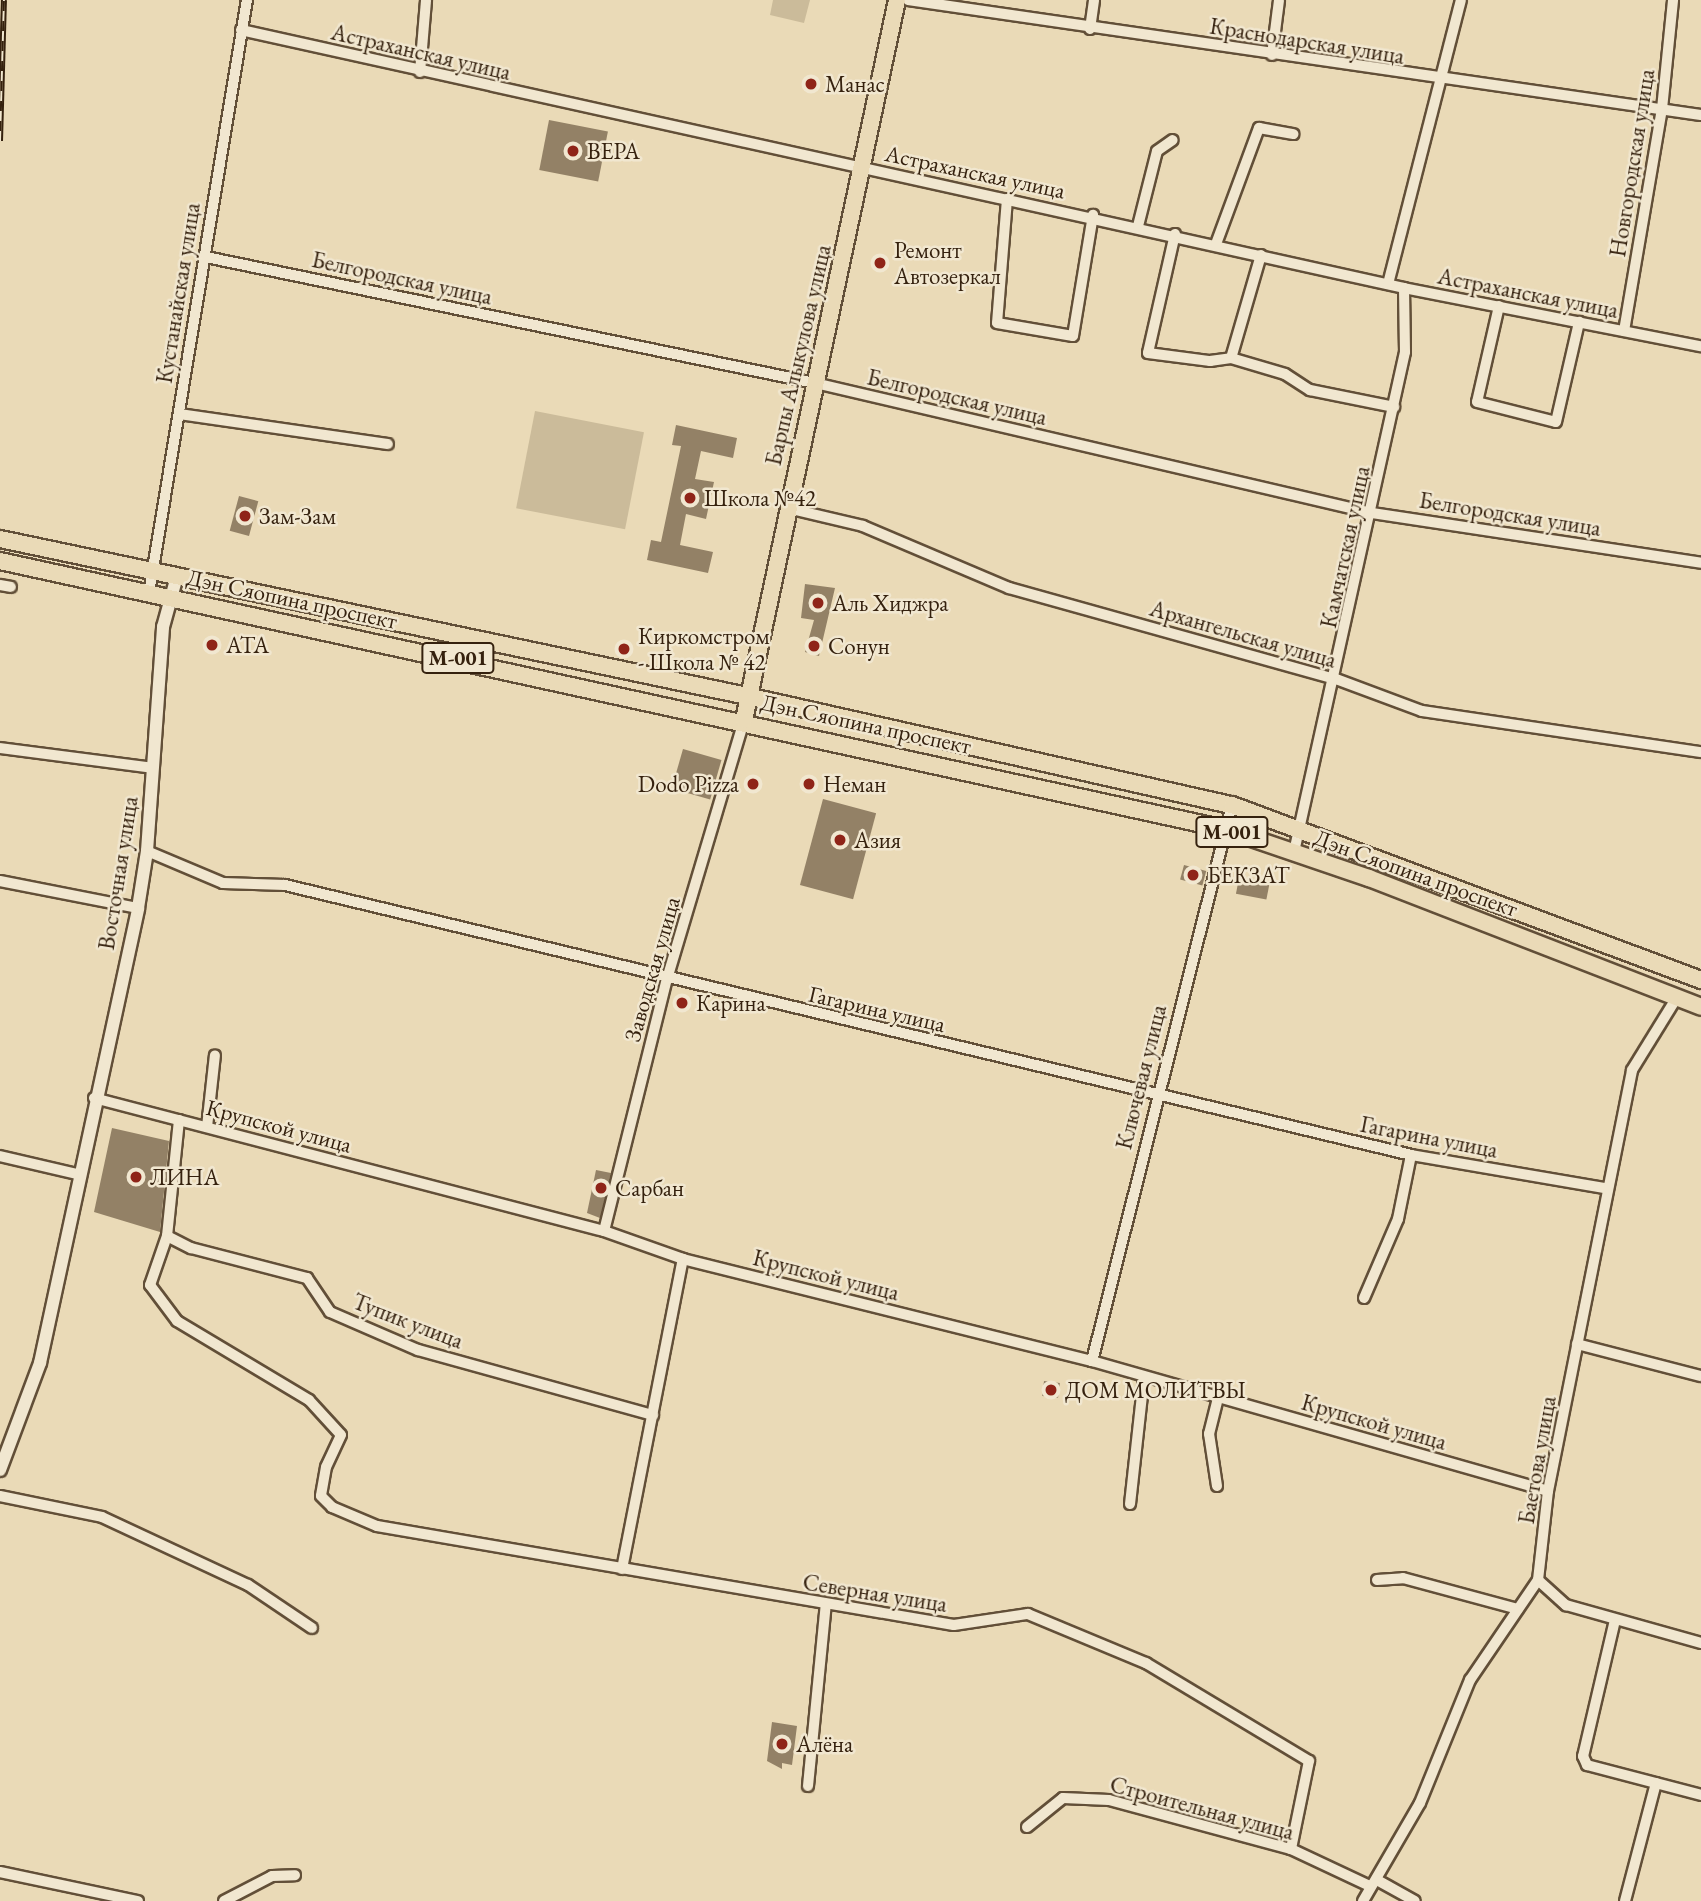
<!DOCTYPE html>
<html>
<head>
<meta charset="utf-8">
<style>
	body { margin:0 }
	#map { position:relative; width:1701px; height:1901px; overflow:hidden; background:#eadab7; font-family:"EB Garamond",serif }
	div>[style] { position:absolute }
	.green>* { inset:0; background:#cbbb9a; transform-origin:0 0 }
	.building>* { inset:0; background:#938166; transform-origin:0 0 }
	.roads { filter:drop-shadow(2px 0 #624f38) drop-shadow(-2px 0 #624f38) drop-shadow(0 2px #624f38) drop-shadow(0 -2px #624f38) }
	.minor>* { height:10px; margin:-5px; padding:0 5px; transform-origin:5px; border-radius:5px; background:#f1e7d0 }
	.tertiary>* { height:12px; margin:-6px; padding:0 6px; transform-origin:6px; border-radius:6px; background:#f1e7d0 }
	.primary>* { height:16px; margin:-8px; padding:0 8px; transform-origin:8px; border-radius:8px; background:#eadab7 }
	.rail>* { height:6px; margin-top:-3px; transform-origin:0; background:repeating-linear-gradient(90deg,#f1e7d0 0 10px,#35210e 0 20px); box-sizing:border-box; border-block:2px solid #35210e }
	.dots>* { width:19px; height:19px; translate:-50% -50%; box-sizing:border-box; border:4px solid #f1e7d0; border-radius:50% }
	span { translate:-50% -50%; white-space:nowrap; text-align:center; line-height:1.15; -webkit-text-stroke:5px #f1e7d0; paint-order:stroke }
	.shield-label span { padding:2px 5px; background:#f1e7d0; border:2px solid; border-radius:5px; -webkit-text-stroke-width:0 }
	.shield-label { font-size:21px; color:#35210e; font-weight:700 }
	.street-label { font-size:23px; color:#35210e }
	.poi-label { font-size:23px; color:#35210e }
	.left { translate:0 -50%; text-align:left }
	.right { translate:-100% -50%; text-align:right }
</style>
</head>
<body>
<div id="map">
	<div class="green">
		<i style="clip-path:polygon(773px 0,810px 0,804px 23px,770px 15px)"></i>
		<i style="left:535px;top:411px;width:111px;height:99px;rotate:11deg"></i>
	</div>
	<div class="building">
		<i style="left:549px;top:120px;width:60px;height:51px;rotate:11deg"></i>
		<i style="clip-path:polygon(676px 425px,737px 438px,733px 458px,701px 451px,695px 479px,714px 482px,706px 519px,686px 514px,680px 545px,713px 552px,708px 573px,647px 560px,651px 540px,661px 542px,681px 446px,672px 445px)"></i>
		<i style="left:239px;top:496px;width:20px;height:36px;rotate:15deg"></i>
		<i style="clip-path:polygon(805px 584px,835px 588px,819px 656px,805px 652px,814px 620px,801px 618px)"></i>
		<i style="left:683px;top:749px;width:40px;height:41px;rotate:16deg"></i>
		<i style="left:823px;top:799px;width:55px;height:89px;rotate:15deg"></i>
		<i style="left:1184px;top:865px;width:23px;height:15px;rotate:15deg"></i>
		<i style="left:1239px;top:878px;width:31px;height:16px;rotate:11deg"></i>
		<i style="clip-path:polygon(112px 1128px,169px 1141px,160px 1232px,94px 1212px)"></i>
		<i style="clip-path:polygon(596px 1170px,611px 1173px,600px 1218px,587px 1213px)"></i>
		<i style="left:1044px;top:1381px;width:16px;height:15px;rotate:7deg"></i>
		<i style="clip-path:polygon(772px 1722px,797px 1726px,792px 1765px,782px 1763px,782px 1769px,767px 1761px)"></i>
	</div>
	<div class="roads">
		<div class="minor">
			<i style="left:908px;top:0;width:801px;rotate:8.25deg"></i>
			<i style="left:1090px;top:29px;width:29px;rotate:-82deg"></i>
			<i style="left:241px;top:30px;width:1191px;rotate:12.51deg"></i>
			<i style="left:1404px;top:288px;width:303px;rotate:11.1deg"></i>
			<i style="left:1272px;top:55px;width:55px;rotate:-82.7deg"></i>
			<i style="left:420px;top:72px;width:72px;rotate:-85.2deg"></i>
			<i style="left:1007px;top:199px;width:124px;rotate:94.6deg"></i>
			<i style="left:997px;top:323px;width:77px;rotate:9.7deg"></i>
			<i style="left:1073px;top:336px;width:123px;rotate:-80.6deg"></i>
			<i style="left:1138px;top:226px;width:77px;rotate:-75.8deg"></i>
			<i style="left:1157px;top:151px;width:19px;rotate:-35deg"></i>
			<i style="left:1175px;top:234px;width:122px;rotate:102.8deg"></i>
			<i style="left:1148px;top:353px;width:63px;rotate:7.4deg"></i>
			<i style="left:1210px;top:361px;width:21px;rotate:-8deg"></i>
			<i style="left:1216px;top:244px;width:124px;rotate:-69.7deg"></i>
			<i style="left:1259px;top:128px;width:35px;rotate:10deg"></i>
			<i style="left:1261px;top:255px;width:107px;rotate:106.2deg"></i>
			<i style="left:1231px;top:358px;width:56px;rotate:16.5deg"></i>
			<i style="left:1285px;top:374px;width:30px;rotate:33deg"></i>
			<i style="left:1310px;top:390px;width:86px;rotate:11.4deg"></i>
			<i style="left:206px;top:257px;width:622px;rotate:11.69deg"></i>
			<i style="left:815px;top:383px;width:572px;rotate:13.14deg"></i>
			<i style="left:1372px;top:513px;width:333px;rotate:8.6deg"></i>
			<i style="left:1388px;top:284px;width:293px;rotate:-75.6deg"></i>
			<i style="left:1499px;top:306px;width:98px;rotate:102.9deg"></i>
			<i style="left:1477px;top:402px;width:81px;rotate:14.2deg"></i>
			<i style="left:1556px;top:422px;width:103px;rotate:-77deg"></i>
			<i style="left:1624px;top:331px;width:225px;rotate:-80.3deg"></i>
			<i style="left:1662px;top:109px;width:110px;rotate:-84.2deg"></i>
			<i style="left:179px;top:414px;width:211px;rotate:8.2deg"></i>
			<i style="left:787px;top:508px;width:78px;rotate:13.3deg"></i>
			<i style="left:863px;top:526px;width:159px;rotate:23deg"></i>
			<i style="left:1009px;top:588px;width:339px;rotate:15.6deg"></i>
			<i style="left:1336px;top:679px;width:92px;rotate:20.4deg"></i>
			<i style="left:1422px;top:711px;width:282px;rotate:8.4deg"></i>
			<i style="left:0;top:585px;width:11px;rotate:10deg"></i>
			<i style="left:149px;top:593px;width:601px;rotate:-80.62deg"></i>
			<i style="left:0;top:748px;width:154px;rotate:7.4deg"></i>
			<i style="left:147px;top:851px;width:82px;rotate:22.8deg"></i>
			<i style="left:223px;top:883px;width:62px;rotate:1.8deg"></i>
			<i style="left:285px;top:885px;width:1158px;rotate:13.48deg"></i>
			<i style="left:1411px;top:1155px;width:197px;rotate:9.7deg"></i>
			<i style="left:1294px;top:852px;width:512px;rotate:-77.48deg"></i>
			<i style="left:1405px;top:352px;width:64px;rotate:-90.9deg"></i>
			<i style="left:0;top:881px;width:141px;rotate:11.1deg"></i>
			<i style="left:94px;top:1098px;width:527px;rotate:14.62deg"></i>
			<i style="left:604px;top:1231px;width:84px;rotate:19.5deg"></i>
			<i style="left:683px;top:1259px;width:422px;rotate:14deg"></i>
			<i style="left:1092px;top:1361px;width:474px;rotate:15.9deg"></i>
			<i style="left:179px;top:1120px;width:117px;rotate:95.9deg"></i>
			<i style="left:167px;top:1236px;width:52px;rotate:109.1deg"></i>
			<i style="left:150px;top:1285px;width:45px;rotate:53.1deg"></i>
			<i style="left:177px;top:1321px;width:154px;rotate:30.9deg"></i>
			<i style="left:309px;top:1400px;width:47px;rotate:47.6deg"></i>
			<i style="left:341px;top:1435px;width:35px;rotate:115deg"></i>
			<i style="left:326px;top:1467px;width:29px;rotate:100deg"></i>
			<i style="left:321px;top:1496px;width:16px;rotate:45deg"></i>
			<i style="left:332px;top:1507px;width:49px;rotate:22.9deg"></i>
			<i style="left:377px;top:1526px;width:585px;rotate:9.74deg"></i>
			<i style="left:954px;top:1625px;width:75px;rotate:-8.5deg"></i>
			<i style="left:1028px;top:1614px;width:128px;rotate:22.6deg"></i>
			<i style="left:1146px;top:1663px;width:190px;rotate:31deg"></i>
			<i style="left:1309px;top:1761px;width:90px;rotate:101.6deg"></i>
			<i style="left:207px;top:1127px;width:72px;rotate:-83.7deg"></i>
			<i style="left:0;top:1156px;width:79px;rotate:13.2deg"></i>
			<i style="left:604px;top:1231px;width:260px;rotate:-76deg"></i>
			<i style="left:667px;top:979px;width:270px;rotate:-73.4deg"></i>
			<i style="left:167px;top:1236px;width:27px;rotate:27deg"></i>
			<i style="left:191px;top:1248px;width:120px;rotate:14.5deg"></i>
			<i style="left:307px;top:1278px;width:41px;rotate:55.9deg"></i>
			<i style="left:330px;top:1312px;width:96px;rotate:23.4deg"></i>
			<i style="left:418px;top:1350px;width:244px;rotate:15.5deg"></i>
			<i style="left:1364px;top:1298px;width:86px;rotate:-66.7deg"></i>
			<i style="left:1398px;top:1219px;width:65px;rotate:-78.5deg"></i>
			<i style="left:1577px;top:1344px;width:128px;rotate:14.5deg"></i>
			<i style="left:1092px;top:1361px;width:573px;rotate:-75.87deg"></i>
			<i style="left:1217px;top:1486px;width:53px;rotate:-98.7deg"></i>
			<i style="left:1209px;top:1434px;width:37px;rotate:-76deg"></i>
			<i style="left:0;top:1496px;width:104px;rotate:11.6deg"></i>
			<i style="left:102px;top:1517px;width:161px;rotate:25deg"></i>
			<i style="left:248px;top:1585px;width:77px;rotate:33.9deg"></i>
			<i style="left:1130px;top:1504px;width:128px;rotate:-83.7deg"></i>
			<i style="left:622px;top:1569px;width:316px;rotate:-78.9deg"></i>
			<i style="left:1377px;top:1580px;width:26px;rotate:-4deg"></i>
			<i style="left:1403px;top:1578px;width:119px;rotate:15.1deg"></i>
			<i style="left:1538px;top:1580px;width:38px;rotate:42deg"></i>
			<i style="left:1566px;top:1605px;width:140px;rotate:15.7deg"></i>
			<i style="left:1615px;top:1620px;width:140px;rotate:103.2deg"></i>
			<i style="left:1583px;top:1756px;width:10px;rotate:66deg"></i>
			<i style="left:1587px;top:1765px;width:118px;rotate:14.7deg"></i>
			<i style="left:808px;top:1786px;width:183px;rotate:-84.4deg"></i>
			<i style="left:1027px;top:1827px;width:46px;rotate:-38.9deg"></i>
			<i style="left:1063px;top:1798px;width:46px;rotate:2.5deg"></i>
			<i style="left:1109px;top:1800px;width:188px;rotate:15.1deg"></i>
			<i style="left:1291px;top:1849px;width:87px;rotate:25.1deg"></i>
			<i style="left:0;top:1872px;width:141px;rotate:11.9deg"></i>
			<i style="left:1377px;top:1880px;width:43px;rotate:28.9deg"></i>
			<i style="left:224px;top:1901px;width:54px;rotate:-27.5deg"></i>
			<i style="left:272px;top:1876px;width:23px;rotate:-2deg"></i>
			<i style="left:1363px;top:1901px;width:113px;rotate:-59.8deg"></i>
			<i style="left:1420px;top:1803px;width:133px;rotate:-67.9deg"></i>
			<i style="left:1470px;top:1680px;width:121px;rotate:-55.8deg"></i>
			<i style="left:1538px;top:1580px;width:90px;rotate:-83.6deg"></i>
			<i style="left:1548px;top:1491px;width:429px;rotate:-78.7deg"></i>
			<i style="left:1632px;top:1070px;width:86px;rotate:-58.3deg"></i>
			<i style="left:1625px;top:1901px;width:122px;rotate:-75.3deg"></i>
		</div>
		<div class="tertiary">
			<i style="left:0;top:1470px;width:114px;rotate:-69.5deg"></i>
			<i style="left:40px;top:1363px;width:465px;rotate:-77.8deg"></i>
			<i style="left:138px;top:908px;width:58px;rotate:-81deg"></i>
			<i style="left:147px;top:851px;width:225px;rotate:-85.9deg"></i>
			<i style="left:163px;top:627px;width:53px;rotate:-74.6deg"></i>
		</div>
		<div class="primary">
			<i style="left:0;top:539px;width:763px;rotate:11.87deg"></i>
			<i style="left:747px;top:696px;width:497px;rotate:12.7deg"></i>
			<i style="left:1232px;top:805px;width:501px;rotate:20.46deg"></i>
			<i style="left:0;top:561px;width:1254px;rotate:12.34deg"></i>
			<i style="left:1225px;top:829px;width:152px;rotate:18.8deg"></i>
			<i style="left:1369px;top:878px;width:356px;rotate:21.2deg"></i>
			<i style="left:744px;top:720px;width:736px;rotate:-78deg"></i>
		</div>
	</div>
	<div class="rail">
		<i style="left:0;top:141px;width:141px;rotate:-88.4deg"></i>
	</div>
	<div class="dots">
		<i style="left:811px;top:84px;background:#8f2418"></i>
		<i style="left:573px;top:151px;background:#8f2418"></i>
		<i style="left:880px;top:263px;background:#8f2418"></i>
		<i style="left:690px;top:498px;background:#8f2418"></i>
		<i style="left:245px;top:516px;background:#8f2418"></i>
		<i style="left:818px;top:603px;background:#8f2418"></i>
		<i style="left:212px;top:645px;background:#8f2418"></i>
		<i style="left:814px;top:646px;background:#8f2418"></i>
		<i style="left:624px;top:649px;background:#8f2418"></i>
		<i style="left:753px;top:784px;background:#8f2418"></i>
		<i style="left:809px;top:784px;background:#8f2418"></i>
		<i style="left:840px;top:840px;background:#8f2418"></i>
		<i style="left:1193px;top:875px;background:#8f2418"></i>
		<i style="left:682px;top:1003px;background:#8f2418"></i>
		<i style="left:136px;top:1177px;background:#8f2418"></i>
		<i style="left:601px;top:1188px;background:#8f2418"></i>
		<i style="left:1051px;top:1390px;background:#8f2418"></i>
		<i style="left:782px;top:1744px;background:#8f2418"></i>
	</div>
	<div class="shield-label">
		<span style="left:458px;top:658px">M-001</span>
		<span style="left:1232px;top:832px">M-001</span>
	</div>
	<div class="street-label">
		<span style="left:1307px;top:41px;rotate:9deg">Краснодарская улица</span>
		<span style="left:421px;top:52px;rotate:13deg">Астраханская улица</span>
		<span style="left:1632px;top:163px;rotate:-81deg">Новгородская улица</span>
		<span style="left:975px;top:172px;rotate:12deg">Астраханская улица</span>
		<span style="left:402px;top:278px;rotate:12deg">Белгородская улица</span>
		<span style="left:178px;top:293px;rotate:-81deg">Кустанайская улица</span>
		<span style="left:1528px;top:293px;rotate:11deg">Астраханская улица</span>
		<span style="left:798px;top:355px;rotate:-77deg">Барпы Алыкулова улица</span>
		<span style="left:957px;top:397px;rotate:13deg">Белгородская улица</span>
		<span style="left:1510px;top:514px;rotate:9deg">Белгородская улица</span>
		<span style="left:1345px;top:547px;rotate:-78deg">Камчатская улица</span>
		<span style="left:292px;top:599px;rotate:12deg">Дэн Сяопина проспект</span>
		<span style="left:1243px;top:634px;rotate:16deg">Архангельская улица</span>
		<span style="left:866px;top:724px;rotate:12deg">Дэн Сяопина проспект</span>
		<span style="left:118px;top:873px;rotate:-81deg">Восточная улица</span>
		<span style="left:1416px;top:873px;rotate:20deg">Дэн Сяопина проспект</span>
		<span style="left:652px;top:969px;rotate:-74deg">Заводская улица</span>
		<span style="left:877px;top:1009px;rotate:13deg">Гагарина улица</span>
		<span style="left:1141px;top:1077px;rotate:-76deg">Ключевая улица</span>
		<span style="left:279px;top:1126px;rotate:15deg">Крупской улица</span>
		<span style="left:1429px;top:1137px;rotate:11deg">Гагарина улица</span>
		<span style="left:826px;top:1275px;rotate:14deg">Крупской улица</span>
		<span style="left:408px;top:1321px;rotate:21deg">Тупик улица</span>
		<span style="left:1374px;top:1422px;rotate:16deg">Крупской улица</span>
		<span style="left:1537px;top:1460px;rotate:-80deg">Баетова улица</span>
		<span style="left:875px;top:1593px;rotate:9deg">Северная улица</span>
		<span style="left:1202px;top:1808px;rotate:15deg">Строительная улица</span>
	</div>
	<div class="poi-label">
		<span class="left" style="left:825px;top:84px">Манас</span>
		<span class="left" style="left:587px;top:151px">ВЕРА</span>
		<span class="left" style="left:894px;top:263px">Ремонт<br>Автозеркал</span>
		<span class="left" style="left:704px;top:498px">Школа №42</span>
		<span class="left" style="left:259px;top:516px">Зам-Зам</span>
		<span class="left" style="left:832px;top:603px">Аль Хиджра</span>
		<span class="left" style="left:638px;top:649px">Киркомстром<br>- Школа № 42</span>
		<span class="left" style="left:226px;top:645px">АТА</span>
		<span class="left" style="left:828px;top:646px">Сонун</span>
		<span class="right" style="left:739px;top:784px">Dodo Pizza</span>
		<span class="left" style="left:823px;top:784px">Неман</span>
		<span class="left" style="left:854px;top:840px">Азия</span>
		<span class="left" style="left:1207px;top:875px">БЕКЗАТ</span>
		<span class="left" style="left:696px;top:1003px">Карина</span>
		<span class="left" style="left:150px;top:1177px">ЛИНА</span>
		<span class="left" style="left:615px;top:1188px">Сарбан</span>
		<span class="left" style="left:1065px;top:1390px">ДОМ МОЛИТВЫ</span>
		<span class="left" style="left:796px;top:1744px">Алёна</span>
	</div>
</div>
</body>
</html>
